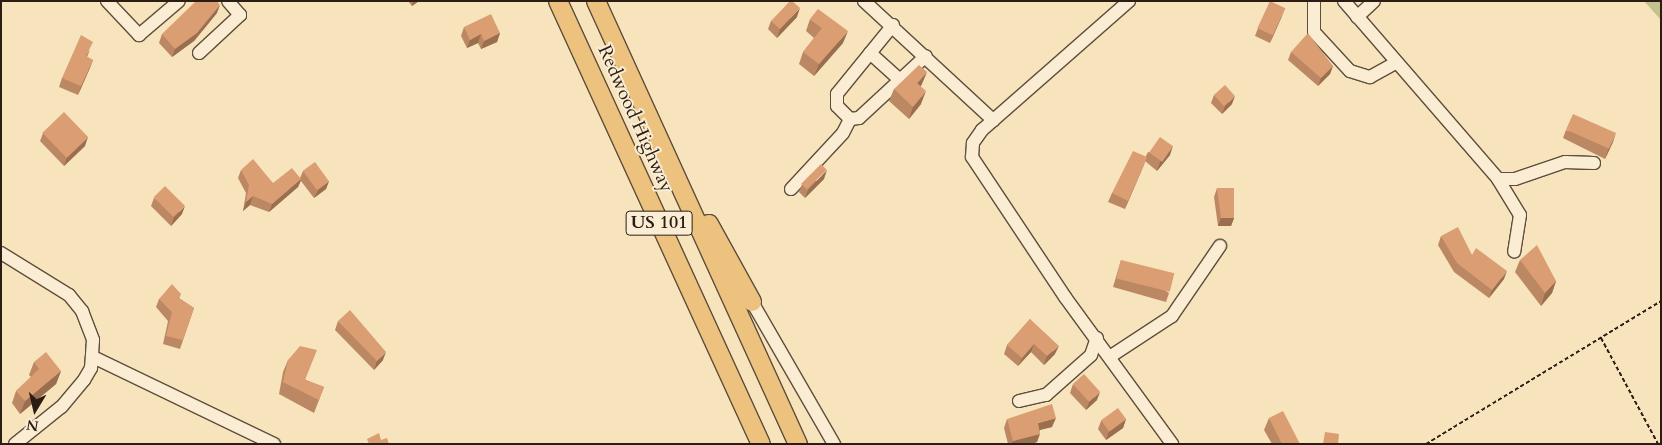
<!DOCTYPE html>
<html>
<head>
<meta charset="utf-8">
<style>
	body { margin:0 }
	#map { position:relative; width:1662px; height:445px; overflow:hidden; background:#f7e3bc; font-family:Cardo,serif }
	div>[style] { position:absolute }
	.green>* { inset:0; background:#c2c28d }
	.path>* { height:2px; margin-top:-1px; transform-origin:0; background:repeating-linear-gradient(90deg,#2b1d11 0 4px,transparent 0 6.5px) }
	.roads { filter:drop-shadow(1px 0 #5e4e3c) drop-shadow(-1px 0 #5e4e3c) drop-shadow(0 1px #5e4e3c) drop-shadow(0 -1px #5e4e3c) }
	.minor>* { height:12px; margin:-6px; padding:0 6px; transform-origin:6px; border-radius:6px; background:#faedd3 }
	.highway>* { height:18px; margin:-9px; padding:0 9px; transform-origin:9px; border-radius:9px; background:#ecc27e }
	.wall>* { inset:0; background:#bc8863 }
	.shaded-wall>* { inset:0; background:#996f50 }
	.building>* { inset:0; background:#db9e73; transform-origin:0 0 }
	span { translate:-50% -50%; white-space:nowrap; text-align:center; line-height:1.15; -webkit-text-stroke:4px #faedd3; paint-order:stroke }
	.shield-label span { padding:1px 4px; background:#faedd3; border:1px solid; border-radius:4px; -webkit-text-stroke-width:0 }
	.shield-label { font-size:18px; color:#2b1d11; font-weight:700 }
	.street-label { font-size:19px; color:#2b1d11 }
	.frame { position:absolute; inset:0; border:2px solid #2b1d11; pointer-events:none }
	.north { position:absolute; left:10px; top:385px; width:50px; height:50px; -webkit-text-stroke:4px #faedd3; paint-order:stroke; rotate:189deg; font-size:14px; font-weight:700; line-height:20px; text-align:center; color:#2b1d11 }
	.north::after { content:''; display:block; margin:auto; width:18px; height:22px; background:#2b1d11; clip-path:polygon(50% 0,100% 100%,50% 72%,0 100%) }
</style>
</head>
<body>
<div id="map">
	<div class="green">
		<i style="clip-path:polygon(1644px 1px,1661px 1px,1661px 20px)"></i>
	</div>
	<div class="path">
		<i style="left:1601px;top:338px;width:120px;rotate:61.7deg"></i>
		<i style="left:1426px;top:444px;width:275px;rotate:-31.3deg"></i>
	</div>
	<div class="roads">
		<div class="minor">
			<i style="left:107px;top:1px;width:47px;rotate:46.7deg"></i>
			<i style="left:139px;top:35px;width:52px;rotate:-40.4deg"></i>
			<i style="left:864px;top:1px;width:176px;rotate:42.7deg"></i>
			<i style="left:1129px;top:1px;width:196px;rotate:138.7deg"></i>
			<i style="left:982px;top:130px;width:16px;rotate:125deg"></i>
			<i style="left:973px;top:143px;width:14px;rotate:94deg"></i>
			<i style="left:972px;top:157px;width:168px;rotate:56.4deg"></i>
			<i style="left:1065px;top:297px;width:182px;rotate:53.9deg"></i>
			<i style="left:1314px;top:1px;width:31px;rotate:90deg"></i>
			<i style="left:1314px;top:32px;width:53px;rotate:47.3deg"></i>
			<i style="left:1350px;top:71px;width:21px;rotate:17deg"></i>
			<i style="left:1370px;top:77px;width:29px;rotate:-29deg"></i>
			<i style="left:1344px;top:1px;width:235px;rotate:49.1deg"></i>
			<i style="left:1498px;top:179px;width:17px"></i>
			<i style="left:1515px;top:179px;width:53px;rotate:-18.8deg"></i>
			<i style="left:1565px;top:162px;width:29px;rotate:2deg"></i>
			<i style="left:1357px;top:17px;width:23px;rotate:-43deg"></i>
			<i style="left:893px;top:25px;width:89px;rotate:129.1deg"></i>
			<i style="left:837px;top:94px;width:12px;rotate:90deg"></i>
			<i style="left:837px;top:106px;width:18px;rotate:45deg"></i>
			<i style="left:850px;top:119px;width:9px;rotate:-6deg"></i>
			<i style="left:859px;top:118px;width:91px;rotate:-42.8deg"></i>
			<i style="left:199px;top:53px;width:56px;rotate:-42.8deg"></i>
			<i style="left:240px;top:15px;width:18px;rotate:-131deg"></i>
			<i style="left:870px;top:53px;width:40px;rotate:42deg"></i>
			<i style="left:1498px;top:179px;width:42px;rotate:58.6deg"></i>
			<i style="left:1520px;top:215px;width:37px;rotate:99deg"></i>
			<i style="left:791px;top:189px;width:76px;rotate:-47.1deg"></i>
			<i style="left:843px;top:133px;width:16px;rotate:-63deg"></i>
			<i style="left:1px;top:253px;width:80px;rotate:31.7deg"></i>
			<i style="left:69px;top:295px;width:21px;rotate:51deg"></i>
			<i style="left:82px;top:311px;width:31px;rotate:69deg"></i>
			<i style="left:93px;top:340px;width:28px;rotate:94deg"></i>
			<i style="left:91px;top:368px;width:14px;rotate:120deg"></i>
			<i style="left:84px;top:380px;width:35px;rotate:130deg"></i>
			<i style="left:61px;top:407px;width:59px;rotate:141.2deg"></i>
			<i style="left:752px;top:302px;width:164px;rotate:60deg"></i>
			<i style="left:1111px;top:356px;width:73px;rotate:-33.3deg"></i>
			<i style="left:1172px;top:316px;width:85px;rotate:-55.6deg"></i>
			<i style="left:93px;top:357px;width:201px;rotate:25.7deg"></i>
			<i style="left:1019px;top:401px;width:28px;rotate:-13deg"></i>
			<i style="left:1046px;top:395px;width:60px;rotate:-41.6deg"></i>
			<i style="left:1091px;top:355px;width:18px;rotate:-71deg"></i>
		</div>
		<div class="highway">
			<i style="left:558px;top:1px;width:487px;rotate:65.4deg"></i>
			<i style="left:596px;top:1px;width:487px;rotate:65.5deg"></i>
			<i style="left:709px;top:224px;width:89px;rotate:61.1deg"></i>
		</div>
	</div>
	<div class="wall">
		<i style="clip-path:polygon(408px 1px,419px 1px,412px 6px)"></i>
		<i style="clip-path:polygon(217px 13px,194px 41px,172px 57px,159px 43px,162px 34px)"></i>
		<i style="clip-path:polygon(1282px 16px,1270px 43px,1255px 36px,1258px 28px)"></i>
		<i style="clip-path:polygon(797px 17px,777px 38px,768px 29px,771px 21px)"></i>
		<i style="clip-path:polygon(810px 19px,843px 43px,814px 76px,799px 64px,803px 52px,814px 38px,806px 31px)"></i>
		<i style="clip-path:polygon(464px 27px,500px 33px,497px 42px,481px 49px,478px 43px,467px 48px,461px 36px)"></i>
		<i style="clip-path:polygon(90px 50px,87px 57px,93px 60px,78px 95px,59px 87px,62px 78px)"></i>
		<i style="clip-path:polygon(1291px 52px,1333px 66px,1330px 74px,1318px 86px,1288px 60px)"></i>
		<i style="clip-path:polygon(922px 84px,921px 86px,921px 104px,909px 119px,889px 101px,894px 89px)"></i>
		<i style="clip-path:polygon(1214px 95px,1232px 104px,1222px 114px,1211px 103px)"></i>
		<i style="clip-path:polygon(1566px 130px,1613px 142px,1605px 159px,1563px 138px)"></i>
		<i style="clip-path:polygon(43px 133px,85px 146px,64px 166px,40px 141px)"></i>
		<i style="clip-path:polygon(1148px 152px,1170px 155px,1157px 171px,1145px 161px,1125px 209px,1108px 202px,1112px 193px,1146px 156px)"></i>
		<i style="clip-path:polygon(241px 170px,273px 183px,300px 178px,303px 171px,329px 181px,326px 189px,314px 198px,301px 181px,298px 187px,269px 212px,250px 205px,243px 211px,246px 193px,238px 178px)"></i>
		<i style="clip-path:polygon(824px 179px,805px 198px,799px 192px,802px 184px)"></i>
		<i style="clip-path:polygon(1217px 188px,1234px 218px,1231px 226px,1218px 226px,1214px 197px)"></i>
		<i style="clip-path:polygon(154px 198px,182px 214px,171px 226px,151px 206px)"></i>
		<i style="clip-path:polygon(1441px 236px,1472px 255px,1504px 279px,1489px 298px,1454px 272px,1438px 245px)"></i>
		<i style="clip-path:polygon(1121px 260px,1169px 293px,1166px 302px,1113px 287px)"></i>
		<i style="clip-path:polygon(1520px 260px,1556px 281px,1552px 293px,1541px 306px,1515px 272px)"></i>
		<i style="clip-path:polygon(181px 294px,179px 298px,194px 308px,180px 349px,163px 344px,168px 321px,156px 307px,159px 299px)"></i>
		<i style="clip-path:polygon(1030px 319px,1055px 354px,1044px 365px,1031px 352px,1018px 366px,1004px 354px,1007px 345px)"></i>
		<i style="clip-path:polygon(338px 321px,383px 360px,374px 370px,335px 330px)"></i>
		<i style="clip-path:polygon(288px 360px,306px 380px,324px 387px,314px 413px,279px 394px,283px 372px)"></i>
		<i style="clip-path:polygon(34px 362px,61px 371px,56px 384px,20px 414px,12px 403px,16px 391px,31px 377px,29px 375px)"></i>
		<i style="clip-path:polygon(1073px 384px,1097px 400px,1086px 410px,1070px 393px)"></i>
		<i style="clip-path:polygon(1269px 418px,1300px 444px,1272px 444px,1264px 430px)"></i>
		<i style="clip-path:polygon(1007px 419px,1052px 427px,1040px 430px,1037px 442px,1031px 444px,1008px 444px,1004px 428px)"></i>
		<i style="clip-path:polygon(1126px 419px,1123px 428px,1106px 440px,1098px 429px,1101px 421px)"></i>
	</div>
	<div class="shaded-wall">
		<i style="clip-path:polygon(413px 1px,419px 1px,412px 6px)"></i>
		<i style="clip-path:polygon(1401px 1px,1436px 1px,1436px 2px)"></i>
		<i style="clip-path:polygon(220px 5px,217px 13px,194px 41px,172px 57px,175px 49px)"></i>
		<i style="clip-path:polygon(800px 8px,797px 17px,777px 38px,780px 29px)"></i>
		<i style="clip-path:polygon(1285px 8px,1282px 16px,1270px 43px,1273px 35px)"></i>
		<i style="clip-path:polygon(848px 31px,843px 43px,814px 76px,819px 64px)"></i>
		<i style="clip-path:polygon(500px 33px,497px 42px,481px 49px,484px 41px)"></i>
		<i style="clip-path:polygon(481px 34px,478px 43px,467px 48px,470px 40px)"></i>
		<i style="clip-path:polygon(93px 60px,90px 68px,78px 95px,81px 86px)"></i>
		<i style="clip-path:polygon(1333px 66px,1330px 74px,1318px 86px,1321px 78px)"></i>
		<i style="clip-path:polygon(927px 72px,922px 84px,912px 95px,917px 83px)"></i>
		<i style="clip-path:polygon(926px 91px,921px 104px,909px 119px,913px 107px)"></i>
		<i style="clip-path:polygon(1235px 96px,1232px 104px,1222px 114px,1225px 106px)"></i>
		<i style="clip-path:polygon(1616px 133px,1613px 142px,1605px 159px,1608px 150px)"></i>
		<i style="clip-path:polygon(88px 137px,85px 146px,64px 166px,67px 157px)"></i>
		<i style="clip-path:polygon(1173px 146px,1170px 155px,1157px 171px,1160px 162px)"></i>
		<i style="clip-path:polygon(1147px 157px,1144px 165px,1125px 209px,1128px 201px)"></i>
		<i style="clip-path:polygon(827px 170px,824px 179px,805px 198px,808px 190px)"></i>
		<i style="clip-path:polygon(301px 179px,298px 187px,269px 212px,272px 204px)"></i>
		<i style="clip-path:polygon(329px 181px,326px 189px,314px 198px,318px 190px)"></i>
		<i style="clip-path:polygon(253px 196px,250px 205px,243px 211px,246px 202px)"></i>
		<i style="clip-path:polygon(185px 206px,182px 214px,171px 226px,174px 217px)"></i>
		<i style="clip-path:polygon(1221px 218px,1234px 218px,1231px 226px,1218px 226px)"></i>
		<i style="clip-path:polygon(1507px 271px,1504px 279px,1489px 298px,1492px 290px)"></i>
		<i style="clip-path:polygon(1556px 281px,1552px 293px,1541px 306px,1545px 293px)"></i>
		<i style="clip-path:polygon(1034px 344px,1031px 352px,1018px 366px,1022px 358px)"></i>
		<i style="clip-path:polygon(1059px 346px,1055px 354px,1044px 365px,1047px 356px)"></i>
		<i style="clip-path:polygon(386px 352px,383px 360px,374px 370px,377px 361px)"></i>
		<i style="clip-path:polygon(61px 371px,56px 384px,20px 414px,25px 401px)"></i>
		<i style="clip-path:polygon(1100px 392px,1097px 400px,1086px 410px,1089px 402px)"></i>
		<i style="clip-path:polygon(1056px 418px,1052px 427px,1035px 431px,1038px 423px)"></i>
		<i style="clip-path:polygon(1126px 419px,1123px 428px,1106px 440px,1109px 431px)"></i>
		<i style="clip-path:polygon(1040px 434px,1037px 442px,1031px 444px,1012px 444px,1013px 441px)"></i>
	</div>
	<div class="building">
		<i style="clip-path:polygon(196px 1px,217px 1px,220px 5px,197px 33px,175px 49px,162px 34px)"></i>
		<i style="clip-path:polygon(790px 1px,792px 1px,800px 8px,780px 29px,771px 21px)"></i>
		<i style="left:1270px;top:1px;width:17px;height:30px;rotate:25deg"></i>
		<i style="clip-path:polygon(818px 9px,848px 31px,819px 64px,803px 52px,822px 28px,810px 19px)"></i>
		<i style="clip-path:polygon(491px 14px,500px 33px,484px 41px,481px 34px,470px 40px,464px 27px)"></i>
		<i style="clip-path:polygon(1308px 33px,1333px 66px,1321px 78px,1291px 52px)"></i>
		<i style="clip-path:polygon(81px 35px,93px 42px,86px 56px,93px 60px,81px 86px,62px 78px)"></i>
		<i style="clip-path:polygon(919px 65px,927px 72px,917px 83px,926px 91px,913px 107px,894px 89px)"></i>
		<i style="left:1225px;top:85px;width:15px;height:15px;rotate:48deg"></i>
		<i style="left:64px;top:112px;width:35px;height:30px;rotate:46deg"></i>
		<i style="left:1573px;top:114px;width:47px;height:17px;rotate:24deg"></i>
		<i style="left:1160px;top:137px;width:16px;height:19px;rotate:35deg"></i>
		<i style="clip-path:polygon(1133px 151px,1147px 157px,1128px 201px,1112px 193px)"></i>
		<i style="clip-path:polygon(253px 159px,273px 183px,292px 168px,301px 179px,272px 204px,253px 196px,246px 202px,249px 185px,241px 170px)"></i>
		<i style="left:315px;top:162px;width:24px;height:15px;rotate:54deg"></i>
		<i style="left:821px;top:164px;width:8px;height:28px;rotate:45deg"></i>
		<i style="left:165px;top:186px;width:28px;height:16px;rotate:45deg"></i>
		<i style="clip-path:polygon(1217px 188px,1234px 188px,1234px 218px,1221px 218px)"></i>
		<i style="clip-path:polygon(1458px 227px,1472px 255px,1476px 248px,1507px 271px,1492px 290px,1457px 263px,1441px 236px)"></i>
		<i style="clip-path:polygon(1537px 245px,1556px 281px,1545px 293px,1520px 260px)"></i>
		<i style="left:1121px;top:260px;width:55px;height:19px;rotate:14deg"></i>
		<i style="clip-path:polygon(172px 284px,181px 294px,178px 298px,194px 308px,183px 340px,166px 336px,172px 312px,159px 299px)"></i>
		<i style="clip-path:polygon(350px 310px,386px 352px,377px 361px,338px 321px)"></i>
		<i style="clip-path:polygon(1030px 319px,1059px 346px,1047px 356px,1034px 344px,1022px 358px,1007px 345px)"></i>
		<i style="clip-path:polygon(300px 346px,317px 350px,305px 380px,324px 387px,319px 400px,283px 382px,288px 360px)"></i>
		<i style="clip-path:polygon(46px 352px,61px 371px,25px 401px,16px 391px,39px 369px,34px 362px)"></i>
		<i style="left:1084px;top:374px;width:24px;height:15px;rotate:48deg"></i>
		<i style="clip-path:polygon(1052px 404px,1056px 418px,1038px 423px,1040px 434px,1013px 441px,1007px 419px)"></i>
		<i style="left:1118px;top:408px;width:14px;height:21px;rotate:54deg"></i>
		<i style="clip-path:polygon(1283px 411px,1300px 444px,1282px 444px,1269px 418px)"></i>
		<i style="clip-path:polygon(1325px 432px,1339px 434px,1338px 444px,1323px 444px)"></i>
		<i style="clip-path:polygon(379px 433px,381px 440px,387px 438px,389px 444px,369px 444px,367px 439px)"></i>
	</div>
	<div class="shield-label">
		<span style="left:659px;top:223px">US 101</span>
	</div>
	<div class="street-label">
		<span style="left:635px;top:119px;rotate:66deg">Redwood Highway</span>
	</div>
	<div class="frame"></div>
	<div class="north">N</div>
</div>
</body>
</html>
